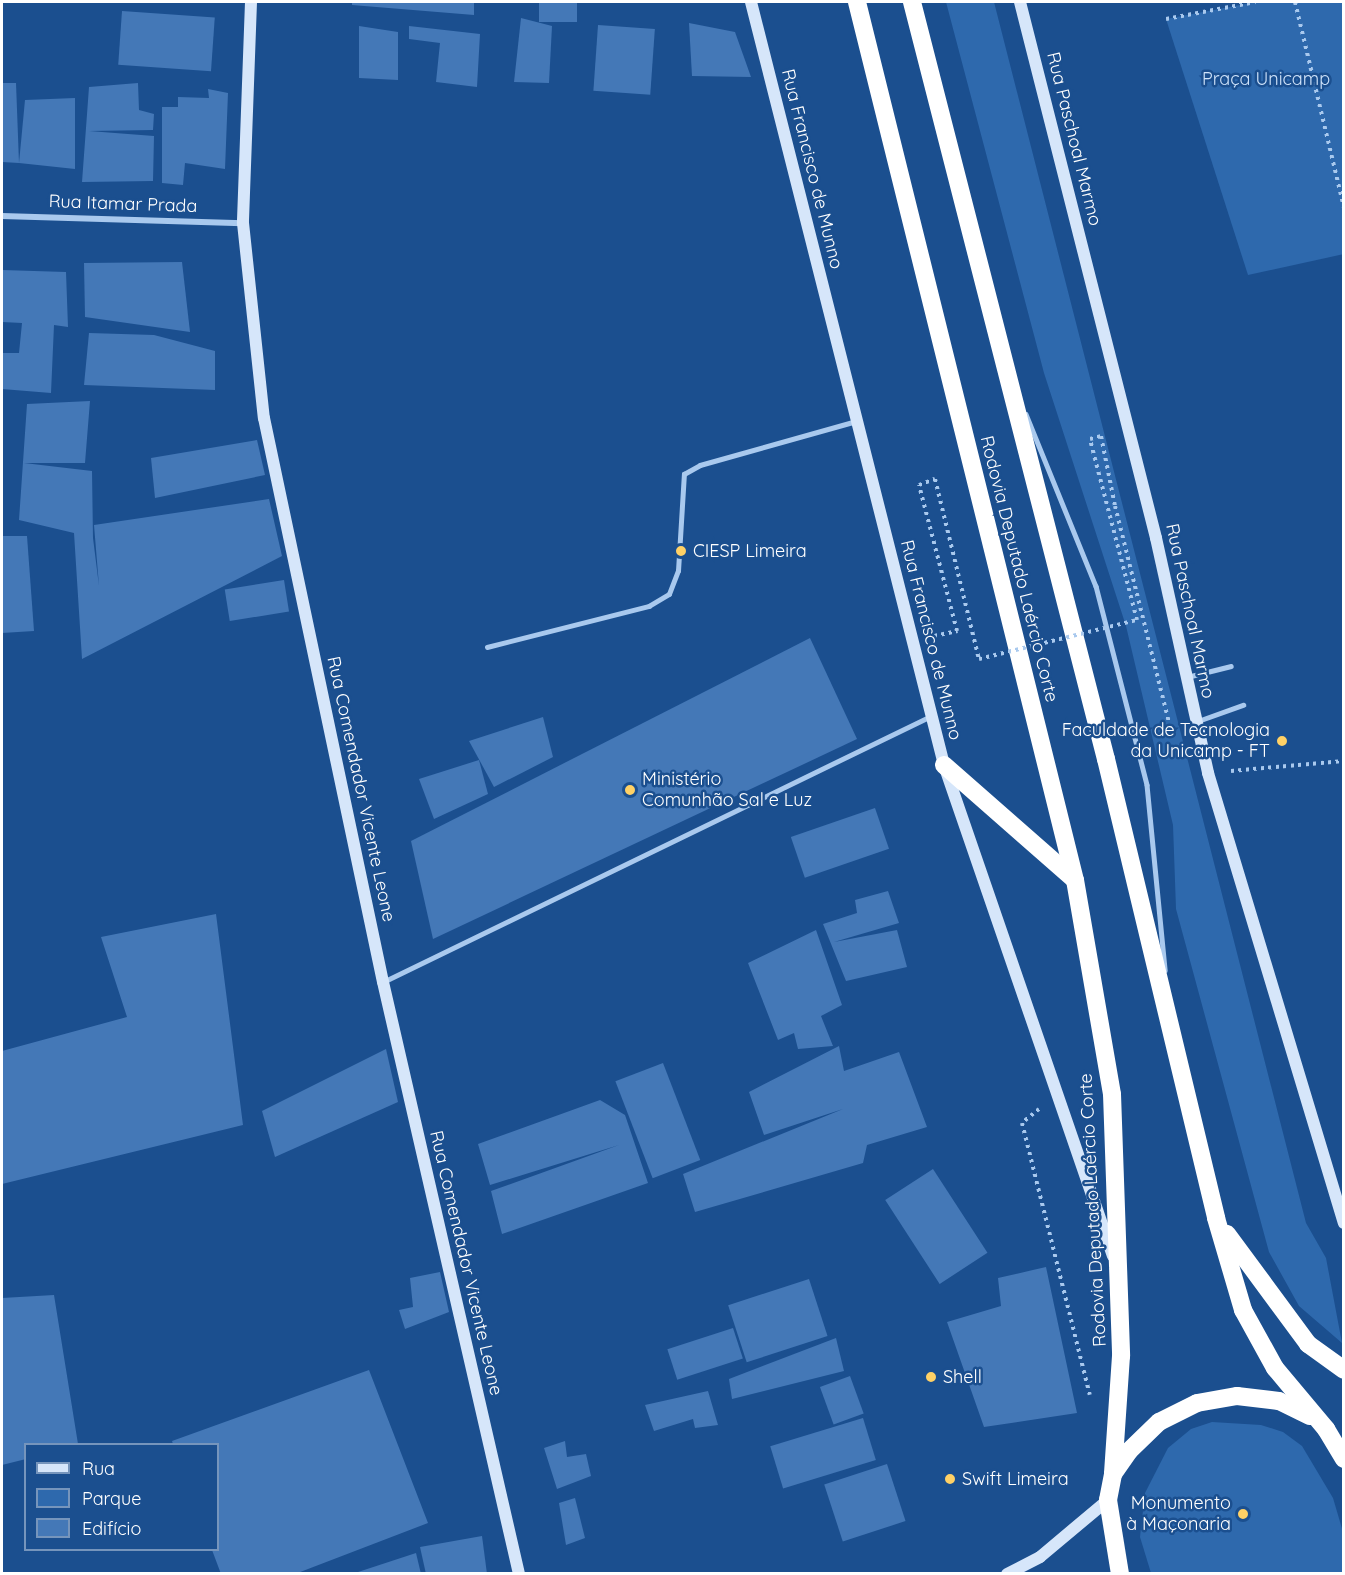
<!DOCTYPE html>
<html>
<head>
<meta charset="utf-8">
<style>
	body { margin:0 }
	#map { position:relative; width:1345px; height:1575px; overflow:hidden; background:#1b4f8f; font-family:Quicksand,sans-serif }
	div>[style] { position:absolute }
	.green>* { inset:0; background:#2e69ad }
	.building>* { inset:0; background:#4478b7; transform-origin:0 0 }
	.path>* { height:4px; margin-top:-2px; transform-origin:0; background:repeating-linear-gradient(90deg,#a9c9ee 0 3px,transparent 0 7.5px) }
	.lane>* { height:4.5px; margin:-2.25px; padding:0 2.25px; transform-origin:2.25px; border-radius:2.25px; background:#a9c9ee }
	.street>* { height:6px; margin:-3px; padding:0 3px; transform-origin:3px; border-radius:3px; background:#a9c9ee }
	.secondary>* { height:12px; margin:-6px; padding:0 6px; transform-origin:6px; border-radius:6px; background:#d6e6fa }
	.highway>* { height:18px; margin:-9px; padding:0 9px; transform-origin:9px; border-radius:9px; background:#fff }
	.path-bridge>* { height:4px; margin-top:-2px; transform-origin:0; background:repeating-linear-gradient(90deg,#a9c9ee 0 3px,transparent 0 7.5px) }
	.dots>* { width:16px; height:16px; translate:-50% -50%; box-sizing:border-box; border:3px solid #1b4f8f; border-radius:50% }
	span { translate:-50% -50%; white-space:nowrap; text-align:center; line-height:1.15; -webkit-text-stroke:5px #1b4f8f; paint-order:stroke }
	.park-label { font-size:18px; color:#cfe3fa }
	.street-label { font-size:18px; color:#fff }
	.poi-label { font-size:18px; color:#fff }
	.left { translate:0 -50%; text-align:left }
	.right { translate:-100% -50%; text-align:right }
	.frame { position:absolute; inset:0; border:3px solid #fff; pointer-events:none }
	.legend { position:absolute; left:24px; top:1443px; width:195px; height:108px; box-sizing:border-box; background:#1b4f8f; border:2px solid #7695bc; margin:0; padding:8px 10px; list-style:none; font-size:18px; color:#fff }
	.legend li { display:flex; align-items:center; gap:12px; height:30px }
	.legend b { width:30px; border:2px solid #7695bc }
</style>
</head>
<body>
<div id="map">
	<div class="green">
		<i style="clip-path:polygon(946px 2px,994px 2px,1306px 1223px,1326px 1258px,1342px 1343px,1299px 1306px,1269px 1252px,1176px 909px,1173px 825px,1126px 626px,1044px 373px)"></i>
		<i style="clip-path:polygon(1256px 2px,1343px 2px,1344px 254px,1248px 275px,1166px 19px)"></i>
		<i style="clip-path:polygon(1212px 1422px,1261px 1425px,1283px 1432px,1302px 1446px,1333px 1498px,1343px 1532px,1343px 1573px,1151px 1573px,1140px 1537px,1145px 1493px,1168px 1448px,1191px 1429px)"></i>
	</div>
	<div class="building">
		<i style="clip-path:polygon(352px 2px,474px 2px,474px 15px,352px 5px)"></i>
		<i style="left:539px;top:2px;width:38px;height:20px"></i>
		<i style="left:122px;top:11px;width:93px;height:54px;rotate:4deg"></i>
		<i style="clip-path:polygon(521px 18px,552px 26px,549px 83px,514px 82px)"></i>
		<i style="clip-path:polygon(689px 23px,735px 32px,751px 77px,692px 76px)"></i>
		<i style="left:598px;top:25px;width:57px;height:66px;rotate:4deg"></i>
		<i style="clip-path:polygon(359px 26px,398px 32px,398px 80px,359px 78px)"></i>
		<i style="clip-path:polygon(409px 26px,480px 34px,477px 87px,436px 82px,440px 43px,409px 39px)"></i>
		<i style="clip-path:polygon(2px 83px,16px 83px,19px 163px,2px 162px)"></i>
		<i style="clip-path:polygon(138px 83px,139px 110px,154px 114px,153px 130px,89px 131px,154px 136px,153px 181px,82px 182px,89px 87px)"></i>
		<i style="clip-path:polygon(208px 89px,228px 93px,225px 169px,185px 163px,183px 185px,162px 183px,162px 107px,178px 107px,178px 97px,209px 98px)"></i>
		<i style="clip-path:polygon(75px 98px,75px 169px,19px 163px,25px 100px)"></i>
		<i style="clip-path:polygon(182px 262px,190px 332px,85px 317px,84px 263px)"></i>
		<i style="clip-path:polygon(2px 270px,66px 272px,68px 327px,54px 325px,51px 393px,2px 389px,2px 353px,19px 353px,22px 323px,2px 322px)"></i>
		<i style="clip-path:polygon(89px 333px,154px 335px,215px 351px,215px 390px,84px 385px)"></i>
		<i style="clip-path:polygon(90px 401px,85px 463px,24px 463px,92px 471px,93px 538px,99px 586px,94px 525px,269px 499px,282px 556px,82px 659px,74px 533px,19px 520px,27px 404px)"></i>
		<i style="clip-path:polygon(257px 440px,265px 475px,155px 498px,151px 458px)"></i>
		<i style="clip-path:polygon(2px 536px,27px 536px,34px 631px,2px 633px)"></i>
		<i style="left:284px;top:580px;width:32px;height:60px;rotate:81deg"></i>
		<i style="clip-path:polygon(810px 638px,857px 739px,433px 939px,411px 841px)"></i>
		<i style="clip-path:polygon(543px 717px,553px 757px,494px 787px,469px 741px)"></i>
		<i style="clip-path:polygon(479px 760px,488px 794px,434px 819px,419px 779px)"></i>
		<i style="left:875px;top:808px;width:43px;height:89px;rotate:71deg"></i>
		<i style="clip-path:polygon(888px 891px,899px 923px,834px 942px,897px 930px,907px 967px,846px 981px,823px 924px,857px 913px,855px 900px)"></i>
		<i style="clip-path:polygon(216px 914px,243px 1125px,2px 1184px,2px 1051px,127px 1017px,101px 937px)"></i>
		<i style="clip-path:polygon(816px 930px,842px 1005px,821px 1016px,833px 1046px,798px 1049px,794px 1033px,778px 1040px,748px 963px)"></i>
		<i style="clip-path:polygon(839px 1046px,844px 1071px,899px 1052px,927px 1127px,867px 1145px,863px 1163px,695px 1212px,683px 1174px,843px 1109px,764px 1135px,749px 1092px)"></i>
		<i style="clip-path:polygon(386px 1049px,398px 1102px,275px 1157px,262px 1111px)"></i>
		<i style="left:663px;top:1063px;width:104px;height:51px;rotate:69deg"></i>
		<i style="clip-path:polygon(600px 1100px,625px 1115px,648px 1183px,502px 1234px,491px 1191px,619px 1145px,490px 1185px,478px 1144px)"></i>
		<i style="left:933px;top:1169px;width:100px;height:57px;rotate:57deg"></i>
		<i style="clip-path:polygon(1046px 1267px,1077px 1413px,984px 1427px,947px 1322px,1001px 1306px,998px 1278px)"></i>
		<i style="clip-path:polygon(440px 1272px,449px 1312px,405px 1329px,399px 1310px,413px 1307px,410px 1278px)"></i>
		<i style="left:809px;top:1279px;width:60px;height:85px;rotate:72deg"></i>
		<i style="clip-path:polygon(54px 1295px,78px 1444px,26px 1444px,26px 1459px,2px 1465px,2px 1298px)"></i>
		<i style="left:733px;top:1328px;width:32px;height:69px;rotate:72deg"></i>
		<i style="clip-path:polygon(836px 1338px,844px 1371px,732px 1399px,729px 1379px)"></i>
		<i style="clip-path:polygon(369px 1370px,428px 1523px,295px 1574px,221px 1574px,212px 1550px,218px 1550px,218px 1444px,173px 1444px,172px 1441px)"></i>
		<i style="left:850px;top:1376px;width:40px;height:32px;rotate:70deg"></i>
		<i style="clip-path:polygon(708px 1391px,718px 1425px,695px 1428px,693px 1419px,654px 1431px,645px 1405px)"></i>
		<i style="left:863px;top:1418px;width:44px;height:97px;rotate:73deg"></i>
		<i style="clip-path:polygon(565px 1441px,567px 1457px,586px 1454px,591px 1476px,557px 1489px,544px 1448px)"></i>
		<i style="left:887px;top:1464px;width:60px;height:66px;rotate:72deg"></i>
		<i style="clip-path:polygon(575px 1498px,585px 1538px,566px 1545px,559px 1503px)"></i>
		<i style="clip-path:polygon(482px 1536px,487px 1574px,426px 1574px,420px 1547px)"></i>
		<i style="clip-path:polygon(416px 1553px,421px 1574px,355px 1574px,355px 1573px)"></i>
	</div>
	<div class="path">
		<i style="left:1295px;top:2px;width:211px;rotate:76.6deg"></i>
		<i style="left:1166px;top:19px;width:91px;rotate:-10.8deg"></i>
		<i style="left:1115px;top:506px;width:231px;rotate:76deg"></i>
		<i style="left:934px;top:636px;width:24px;rotate:-12deg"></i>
		<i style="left:1231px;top:771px;width:113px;rotate:-5.1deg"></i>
		<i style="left:1039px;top:1109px;width:22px;rotate:141deg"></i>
		<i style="left:1022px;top:1123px;width:280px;rotate:76deg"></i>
	</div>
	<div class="lane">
		<i style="left:1026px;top:414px;width:186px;rotate:67.9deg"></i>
		<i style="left:1096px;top:586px;width:205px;rotate:75.6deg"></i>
		<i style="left:1147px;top:785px;width:186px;rotate:84.4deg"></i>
		<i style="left:487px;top:647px;width:167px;rotate:-14.2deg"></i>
		<i style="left:649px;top:606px;width:23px;rotate:-31deg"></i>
		<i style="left:669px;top:594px;width:25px;rotate:-69deg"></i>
		<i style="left:678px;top:571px;width:97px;rotate:-86.5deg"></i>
		<i style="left:684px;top:474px;width:18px;rotate:-29deg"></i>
		<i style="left:700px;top:465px;width:163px;rotate:-15.7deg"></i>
		<i style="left:1187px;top:677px;width:45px;rotate:-14deg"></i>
		<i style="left:1198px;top:721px;width:48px;rotate:-19.6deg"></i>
		<i style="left:385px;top:981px;width:607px;rotate:-25.89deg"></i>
	</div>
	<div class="street">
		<i style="left:2px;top:216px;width:241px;rotate:1.7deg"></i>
	</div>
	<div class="secondary">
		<i style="left:251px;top:2px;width:221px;rotate:92.1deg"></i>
		<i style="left:243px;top:223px;width:196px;rotate:83.9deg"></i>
		<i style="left:264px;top:418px;width:576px;rotate:78.09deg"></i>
		<i style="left:383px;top:982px;width:607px;rotate:77.06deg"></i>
		<i style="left:751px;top:2px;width:787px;rotate:75.8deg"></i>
		<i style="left:944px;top:765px;width:519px;rotate:71.01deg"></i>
		<i style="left:1020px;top:2px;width:553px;rotate:75.76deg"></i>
		<i style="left:1156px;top:538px;width:241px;rotate:77.5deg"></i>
		<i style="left:1208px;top:773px;width:470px;rotate:73.2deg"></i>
		<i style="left:1007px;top:1574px;width:37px;rotate:-27deg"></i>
		<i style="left:1040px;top:1557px;width:89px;rotate:-40deg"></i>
	</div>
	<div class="highway">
		<i style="left:857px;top:2px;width:905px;rotate:76.06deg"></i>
		<i style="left:1075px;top:880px;width:217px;rotate:80.2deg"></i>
		<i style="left:1112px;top:1094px;width:262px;rotate:88deg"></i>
		<i style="left:1121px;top:1356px;width:118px;rotate:93.9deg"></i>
		<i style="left:912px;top:2px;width:781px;rotate:75.63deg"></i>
		<i style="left:1106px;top:759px;width:472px;rotate:76.5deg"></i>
		<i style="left:1216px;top:1218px;width:96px;rotate:73.6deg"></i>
		<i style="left:1243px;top:1310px;width:66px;rotate:61.1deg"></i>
		<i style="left:1275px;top:1368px;width:80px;rotate:50.1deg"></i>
		<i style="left:1326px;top:1429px;width:35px;rotate:59deg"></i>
		<i style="left:944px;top:765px;width:174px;rotate:41.3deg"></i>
		<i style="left:1227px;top:1234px;width:137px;rotate:53.6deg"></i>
		<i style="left:1308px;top:1344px;width:44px;rotate:35.8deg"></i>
		<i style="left:1120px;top:1574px;width:75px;rotate:-99.2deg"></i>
		<i style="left:1108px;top:1500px;width:26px;rotate:-79deg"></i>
		<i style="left:1113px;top:1474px;width:28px;rotate:-55deg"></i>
		<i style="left:1129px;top:1451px;width:42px;rotate:-44deg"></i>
		<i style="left:1159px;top:1422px;width:42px;rotate:-26.6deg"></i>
		<i style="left:1197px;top:1403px;width:41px;rotate:-9.9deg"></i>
		<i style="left:1237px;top:1396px;width:42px;rotate:6.8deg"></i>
		<i style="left:1279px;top:1401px;width:34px;rotate:26deg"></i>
	</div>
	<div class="path-bridge">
		<i style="left:957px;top:631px;width:151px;rotate:-104.6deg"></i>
		<i style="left:919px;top:485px;width:17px;rotate:-21deg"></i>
		<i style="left:935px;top:479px;width:185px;rotate:76.3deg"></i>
		<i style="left:979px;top:659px;width:163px;rotate:-13.9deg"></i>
		<i style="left:1137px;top:620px;width:187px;rotate:-104.6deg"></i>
		<i style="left:1090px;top:439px;width:11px;rotate:-15deg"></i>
		<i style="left:1101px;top:436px;width:71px;rotate:78.7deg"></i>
	</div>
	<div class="dots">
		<i style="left:681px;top:551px;background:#ffd166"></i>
		<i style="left:1282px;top:741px;background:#ffd166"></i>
		<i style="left:630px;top:790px;background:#ffd166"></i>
		<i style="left:931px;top:1377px;background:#ffd166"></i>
		<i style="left:950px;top:1479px;background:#ffd166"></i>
		<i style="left:1243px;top:1514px;background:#ffd166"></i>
	</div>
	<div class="park-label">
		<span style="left:1266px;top:79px">Praça Unicamp</span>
	</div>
	<div class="street-label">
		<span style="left:1074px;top:139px;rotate:76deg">Rua Paschoal Marmo</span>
		<span style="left:812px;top:169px;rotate:76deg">Rua Francisco de Munno</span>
		<span style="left:123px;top:204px;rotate:2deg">Rua Itamar Prada</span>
		<span style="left:1019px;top:569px;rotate:76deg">Rodovia Deputado Laércio Corte</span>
		<span style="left:1190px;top:611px;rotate:78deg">Rua Paschoal Marmo</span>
		<span style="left:931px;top:640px;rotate:76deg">Rua Francisco de Munno</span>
		<span style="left:361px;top:789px;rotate:78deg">Rua Comendador Vicente Leone</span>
		<span style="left:1093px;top:1210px;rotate:-93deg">Rodovia Deputado Laércio Corte</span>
		<span style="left:466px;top:1263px;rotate:77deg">Rua Comendador Vicente Leone</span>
	</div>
	<div class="poi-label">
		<span class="left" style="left:693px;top:551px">CIESP Limeira</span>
		<span class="right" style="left:1270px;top:741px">Faculdade de Tecnologia<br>da Unicamp - FT</span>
		<span class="left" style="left:642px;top:790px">Ministério<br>Comunhão Sal e Luz</span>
		<span class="left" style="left:943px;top:1377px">Shell</span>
		<span class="left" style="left:962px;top:1479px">Swift Limeira</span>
		<span class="right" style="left:1231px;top:1514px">Monumento<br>à Maçonaria</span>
	</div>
	<div class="frame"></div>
	<ul class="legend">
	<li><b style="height:8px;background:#d6e6fa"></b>Rua</li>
	<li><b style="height:16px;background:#2e69ad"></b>Parque</li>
	<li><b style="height:16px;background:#4478b7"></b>Edifício</li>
	</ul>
</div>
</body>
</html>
